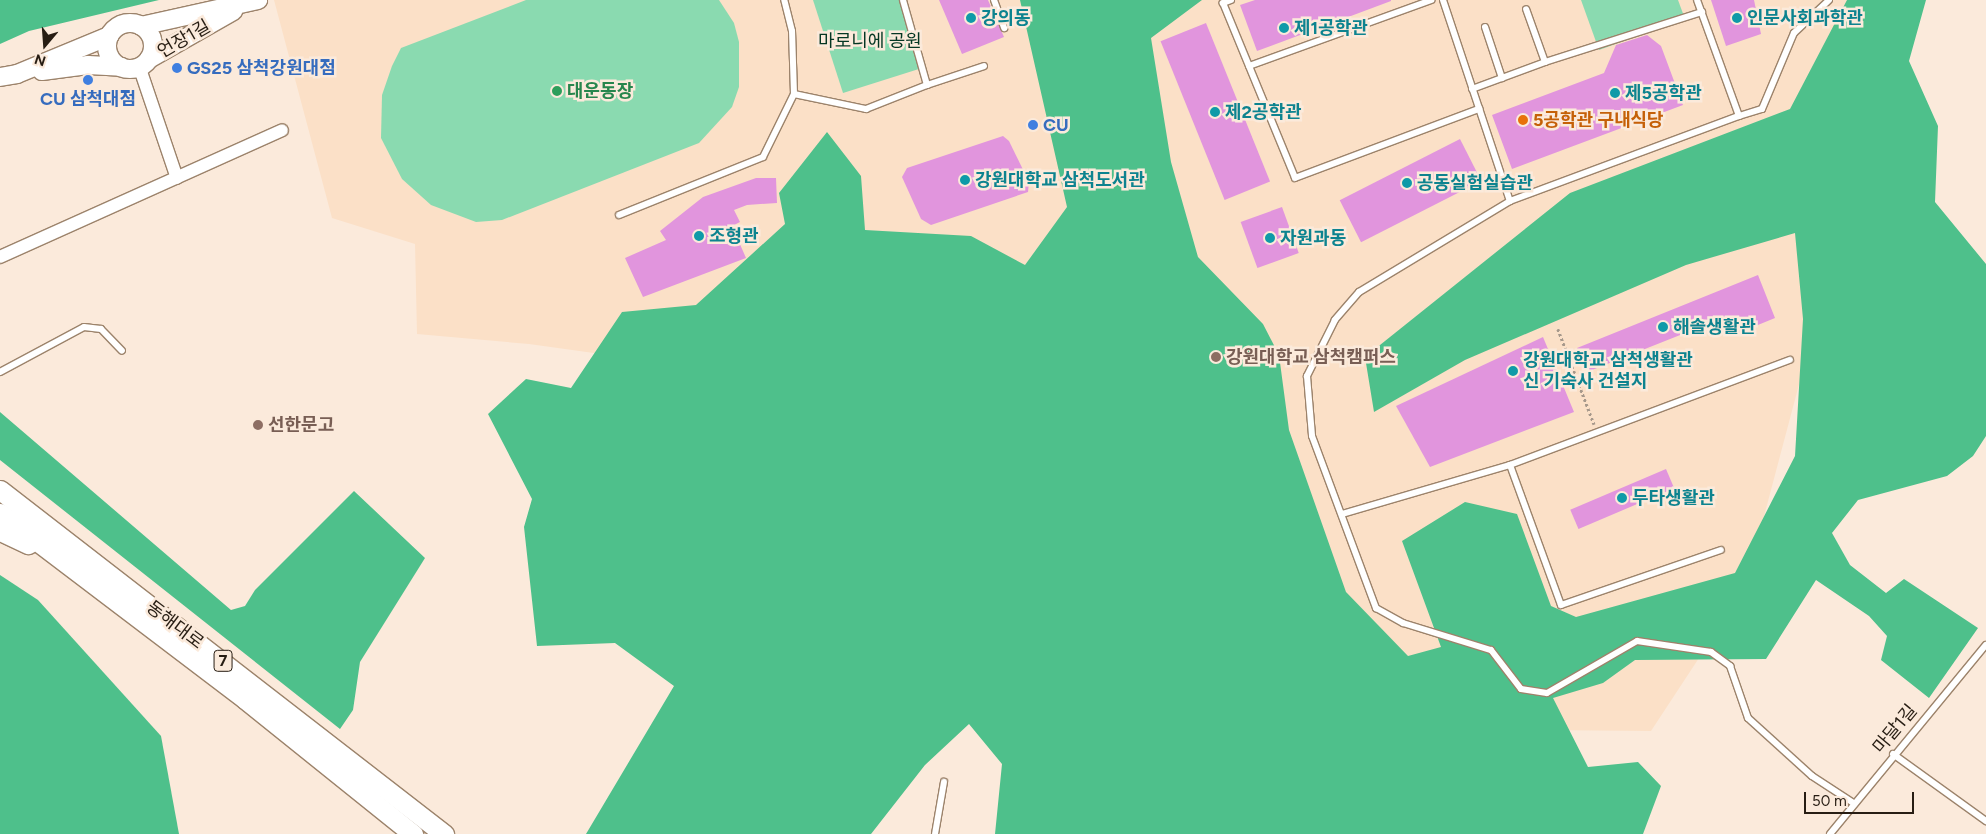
<!DOCTYPE html>
<html>
<head>
<meta charset="utf-8">
<style>
	body { margin:0 }
	#map { position:relative; width:1986px; height:834px; overflow:hidden; background:#fbeadb; font-family:Figtree,"Noto Sans KR",sans-serif }
	div>[style] { position:absolute }
	.built>* { inset:0; background:#fbe0c7 }
	.green>* { inset:0; background:#8adab0 }
	.forest>* { inset:0; background:#4ec08b }
	.building>* { inset:0; background:#e195dd; transform-origin:0 0 }
	.path>* { height:2.5px; margin-top:-1.25px; transform-origin:0; background:repeating-linear-gradient(90deg,#a6988b 0 2.5px,transparent 0 5px) }
	.roads { filter:drop-shadow(1px 0 #9c836b) drop-shadow(-1px 0 #9c836b) drop-shadow(0 1px #9c836b) drop-shadow(0 -1px #9c836b) }
	.lane>* { height:6px; margin:-3px; padding:0 3px; transform-origin:3px; border-radius:3px; background:#fff }
	.street>* { height:12px; margin:-6px; padding:0 6px; transform-origin:6px; border-radius:6px; background:#fff }
	.secondary>* { height:18px; margin:-9px; padding:0 9px; transform-origin:9px; border-radius:9px; background:#fff }
	.secondary>.ring { margin:-9px; padding:0; box-sizing:content-box; background:none; border:18px solid #fff; border-radius:50% }
	.primary>* { height:19px; margin:-9.5px; padding:0 9.5px; transform-origin:9.5px; border-radius:9.5px; background:#fff }
	.dots>* { width:14px; height:14px; translate:-50% -50%; box-sizing:border-box; border:2px solid #fbeadb; border-radius:50% }
	span { translate:-50% -50%; white-space:nowrap; text-align:center; line-height:1.15; -webkit-text-stroke:5px #fbeadb; paint-order:stroke }
	.shield-label span { padding:1px 4px; background:#fbeadb; border:1px solid; border-radius:4px; -webkit-text-stroke-width:0 }
	.shield-label { font-size:16px; color:#271d13; font-weight:700 }
	.culture-label { font-size:18px; color:#0d838f; font-weight:700 }
	.left { translate:0 -50%; text-align:left }
	.street-label { font-size:18px; color:#271d13 }
	.park-label { font-size:18px; color:#043723 }
	.shop-label { font-size:18px; color:#366cbe; font-weight:700 }
	.leisure-label { font-size:18px; color:#27864d; font-weight:700 }
	.food-label { font-size:18px; color:#c56008; font-weight:700 }
	.education-label { font-size:18px; color:#785e54; font-weight:700 }
	.north { position:absolute; left:20px; top:20px; width:50px; height:50px; -webkit-text-stroke:4px #fbeadb; paint-order:stroke; rotate:198deg; font-size:14px; font-weight:700; line-height:20px; text-align:center; color:#271d13 }
	.north::after { content:''; display:block; margin:auto; width:18px; height:22px; background:#271d13; clip-path:polygon(50% 0,100% 100%,50% 72%,0 100%) }
	.scale { position:absolute; left:1804px; top:792px; width:110px; height:22px; box-sizing:border-box; border:2px solid #271d13; border-top:0; padding-left:6px; font-size:15px; line-height:18px; white-space:nowrap; color:#271d13; -webkit-text-stroke:4px #fbeadb; paint-order:stroke }
</style>
</head>
<body>
<div id="map">
	<div class="built">
		<i style="clip-path:polygon(274px 0,1901px 0,1745px 588px,1651px 731px,1540px 730px,723px 371px,529px 344px,417px 334px,415px 244px,332px 218px)"></i>
	</div>
	<div class="green">
		<i style="clip-path:polygon(526px 0,719px 0,734px 23px,739px 42px,739px 87px,732px 107px,699px 143px,502px 220px,476px 222px,431px 205px,402px 179px,381px 138px,382px 95px,392px 66px,401px 48px)"></i>
		<i style="clip-path:polygon(813px 0,900px 0,922px 68px,843px 93px)"></i>
		<i style="clip-path:polygon(1581px 0,1678px 0,1685px 19px,1599px 50px)"></i>
	</div>
	<div class="forest">
		<i style="clip-path:polygon(0 0,159px 0,29px 31px,0 44px)"></i>
		<i style="clip-path:polygon(1020px 0,1202px 0,1151px 38px,1171px 162px,1198px 257px,1263px 324px,1279px 355px,1289px 430px,1346px 592px,1408px 656px,1441px 647px,1402px 541px,1465px 502px,1517px 514px,1551px 606px,1576px 617px,1735px 573px,1795px 456px,1803px 319px,1795px 233px,1686px 265px,1465px 360px,1374px 412px,1365px 357px,1570px 193px,1790px 109px,1847px 0,1926px 0,1909px 61px,1938px 126px,1935px 202px,1986px 264px,1986px 436px,1973px 456px,1947px 476px,1858px 500px,1832px 533px,1850px 565px,1886px 593px,1904px 579px,1978px 628px,1929px 698px,1881px 660px,1887px 636px,1869px 616px,1816px 580px,1766px 659px,1635px 660px,1603px 683px,1553px 698px,1588px 767px,1638px 762px,1661px 786px,1643px 834px,995px 834px,1002px 764px,969px 724px,925px 765px,871px 834px,586px 834px,674px 686px,615px 643px,537px 646px,524px 527px,532px 499px,488px 414px,526px 379px,571px 388px,622px 312px,696px 305px,785px 224px,779px 193px,827px 132px,861px 176px,865px 230px,971px 236px,1025px 265px,1067px 207px)"></i>
		<i style="clip-path:polygon(0 412px,231px 610px,245px 606px,255px 590px,354px 491px,425px 558px,360px 662px,353px 710px,340px 729px,0 460px)"></i>
		<i style="clip-path:polygon(0 575px,38px 600px,161px 736px,179px 834px,0 834px)"></i>
	</div>
	<div class="building">
		<i style="clip-path:polygon(939px 0,988px 0,1004px 37px,962px 54px)"></i>
		<i style="clip-path:polygon(1255px 0,1391px 0,1391px 1px,1257px 51px,1240px 5px)"></i>
		<i style="clip-path:polygon(1711px 0,1754px 0,1761px 34px,1726px 46px)"></i>
		<i style="left:1206px;top:23px;width:171px;height:49px;rotate:68deg"></i>
		<i style="clip-path:polygon(1647px 35px,1661px 46px,1683px 105px,1512px 169px,1492px 115px,1604px 73px,1616px 45px)"></i>
		<i style="clip-path:polygon(1003px 136px,1009px 141px,1029px 182px,1028px 192px,931px 225px,921px 219px,902px 177px,907px 168px)"></i>
		<i style="left:1460px;top:139px;width:47px;height:135px;rotate:63deg"></i>
		<i style="clip-path:polygon(756px 178px,776px 178px,777px 203px,747px 205px,734px 210px,740px 222px,732px 226px,746px 258px,643px 297px,625px 258px,666px 240px,660px 231px,703px 197px)"></i>
		<i style="left:1282px;top:207px;width:49px;height:44px;rotate:70deg"></i>
		<i style="clip-path:polygon(1758px 275px,1775px 318px,1731px 336px,1723px 318px,1587px 372px,1577px 348px)"></i>
		<i style="clip-path:polygon(1543px 337px,1574px 412px,1430px 467px,1396px 406px)"></i>
		<i style="left:1666px;top:469px;width:21px;height:104px;rotate:67deg"></i>
	</div>
	<div class="path">
		<i style="left:1558px;top:329px;width:102px;rotate:69.2deg"></i>
	</div>
	<div class="roads">
		<div class="lane">
			<i style="left:994px;top:0;width:30px;rotate:70deg"></i>
			<i style="left:1231px;top:0;width:9px;rotate:159deg"></i>
			<i style="left:1223px;top:3px;width:189px;rotate:67.6deg"></i>
			<i style="left:1295px;top:178px;width:197px;rotate:-20.6deg"></i>
			<i style="left:1443px;top:0;width:212px;rotate:71.6deg"></i>
			<i style="left:1510px;top:201px;width:176px;rotate:148.9deg"></i>
			<i style="left:1359px;top:292px;width:37px;rotate:131deg"></i>
			<i style="left:1335px;top:320px;width:63px;rotate:116.6deg"></i>
			<i style="left:1307px;top:376px;width:60px;rotate:85.2deg"></i>
			<i style="left:1312px;top:436px;width:184px;rotate:69.6deg"></i>
			<i style="left:1376px;top:608px;width:31px;rotate:29deg"></i>
			<i style="left:1403px;top:623px;width:92px;rotate:17.1deg"></i>
			<i style="left:1491px;top:650px;width:49px;rotate:52.4deg"></i>
			<i style="left:1521px;top:689px;width:26px;rotate:9deg"></i>
			<i style="left:1547px;top:693px;width:104px;rotate:-30deg"></i>
			<i style="left:1637px;top:641px;width:75px;rotate:8.5deg"></i>
			<i style="left:1711px;top:652px;width:24px;rotate:36deg"></i>
			<i style="left:1730px;top:666px;width:55px;rotate:70.9deg"></i>
			<i style="left:1748px;top:718px;width:86px;rotate:42.2deg"></i>
			<i style="left:1812px;top:776px;width:48px;rotate:33deg"></i>
			<i style="left:1485px;top:27px;width:54px;rotate:71.6deg"></i>
			<i style="left:1545px;top:62px;width:165px;rotate:-17.7deg"></i>
			<i style="left:1249px;top:66px;width:194px;rotate:-19.9deg"></i>
			<i style="left:927px;top:85px;width:60px;rotate:-18.4deg"></i>
			<i style="left:1472px;top:89px;width:78px;rotate:-20.3deg"></i>
			<i style="left:1545px;top:62px;width:56px;rotate:-109.7deg"></i>
			<i style="left:794px;top:94px;width:74px;rotate:11.8deg"></i>
			<i style="left:866px;top:109px;width:66px;rotate:-21.5deg"></i>
			<i style="left:927px;top:85px;width:88px;rotate:-105.8deg"></i>
			<i style="left:1739px;top:116px;width:24px;rotate:-17deg"></i>
			<i style="left:1762px;top:109px;width:82px;rotate:-67.2deg"></i>
			<i style="left:1794px;top:33px;width:48px;rotate:-43.3deg"></i>
			<i style="left:1510px;top:201px;width:244px;rotate:-20.4deg"></i>
			<i style="left:1739px;top:116px;width:123px;rotate:-109.9deg"></i>
			<i style="left:619px;top:215px;width:155px;rotate:-21.9deg"></i>
			<i style="left:763px;top:157px;width:70px;rotate:-63.8deg"></i>
			<i style="left:794px;top:94px;width:63px;rotate:-91.8deg"></i>
			<i style="left:792px;top:31px;width:32px;rotate:-104deg"></i>
			<i style="left:0;top:372px;width:95px;rotate:-28.2deg"></i>
			<i style="left:84px;top:327px;width:17px;rotate:7deg"></i>
			<i style="left:101px;top:329px;width:30px;rotate:46deg"></i>
			<i style="left:1510px;top:465px;width:149px;rotate:70deg"></i>
			<i style="left:1561px;top:605px;width:169px;rotate:-19deg"></i>
			<i style="left:1342px;top:514px;width:175px;rotate:-16.3deg"></i>
			<i style="left:1510px;top:465px;width:299px;rotate:-20.6deg"></i>
			<i style="left:1893px;top:754px;width:115px;rotate:35.8deg"></i>
			<i style="left:935px;top:834px;width:53px;rotate:-80.2deg"></i>
			<i style="left:1830px;top:834px;width:245px;rotate:-50.5deg"></i>
		</div>
		<div class="street">
			<i style="left:139px;top:66px;width:118px;rotate:71.3deg"></i>
			<i style="left:0;top:257px;width:309px;rotate:-24.2deg"></i>
		</div>
		<div class="secondary">
			<i class="ring" style="left:107px;top:23px;width:28px;height:28px"></i>
			<i style="left:141px;top:26px;width:120px;rotate:-12.5deg"></i>
			<i style="left:149px;top:59px;width:97px;rotate:-29.7deg"></i>
			<i style="left:42px;top:71px;width:46px;rotate:-7.4deg"></i>
			<i style="left:88px;top:65px;width:33px;rotate:3deg"></i>
			<i style="left:0;top:77px;width:17px;rotate:-10deg"></i>
			<i style="left:17px;top:74px;width:100px;rotate:-22.4deg"></i>
		</div>
		<div class="primary">
			<i style="left:0;top:490px;width:562px;rotate:37.77deg"></i>
			<i style="left:0;top:513px;width:308px;rotate:37.2deg"></i>
			<i style="left:245px;top:699px;width:216px;rotate:38.8deg"></i>
			<i style="left:0;top:531px;width:31px;rotate:25deg"></i>
		</div>
	</div>
	<div class="dots">
		<i style="left:971px;top:18px;background:#0f9aa8"></i>
		<i style="left:1737px;top:18px;background:#0f9aa8"></i>
		<i style="left:1284px;top:28px;background:#0f9aa8"></i>
		<i style="left:177px;top:68px;background:#3f7fe0"></i>
		<i style="left:88px;top:80px;background:#3f7fe0"></i>
		<i style="left:557px;top:91px;background:#2e9e5b"></i>
		<i style="left:1615px;top:93px;background:#0f9aa8"></i>
		<i style="left:1215px;top:112px;background:#0f9aa8"></i>
		<i style="left:1523px;top:120px;background:#e8710a"></i>
		<i style="left:1033px;top:125px;background:#3f7fe0"></i>
		<i style="left:965px;top:180px;background:#0f9aa8"></i>
		<i style="left:1407px;top:183px;background:#0f9aa8"></i>
		<i style="left:699px;top:236px;background:#0f9aa8"></i>
		<i style="left:1270px;top:238px;background:#0f9aa8"></i>
		<i style="left:1663px;top:327px;background:#0f9aa8"></i>
		<i style="left:1216px;top:357px;background:#8d6e63"></i>
		<i style="left:1513px;top:371px;background:#0f9aa8"></i>
		<i style="left:258px;top:425px;background:#8d6e63"></i>
		<i style="left:1622px;top:498px;background:#0f9aa8"></i>
	</div>
	<div class="shield-label">
		<span style="left:223px;top:661px">7</span>
	</div>
	<div class="culture-label">
		<span class="left" style="left:981px;top:18px">강의동</span>
		<span class="left" style="left:1747px;top:18px">인문사회과학관</span>
		<span class="left" style="left:1294px;top:28px">제1공학관</span>
		<span class="left" style="left:1625px;top:93px">제5공학관</span>
		<span class="left" style="left:1225px;top:112px">제2공학관</span>
		<span class="left" style="left:975px;top:180px">강원대학교 삼척도서관</span>
		<span class="left" style="left:1417px;top:183px">공동실험실습관</span>
		<span class="left" style="left:709px;top:236px">조형관</span>
		<span class="left" style="left:1280px;top:238px">자원과동</span>
		<span class="left" style="left:1673px;top:327px">해솔생활관</span>
		<span class="left" style="left:1523px;top:371px">강원대학교 삼척생활관<br>신 기숙사 건설지</span>
		<span class="left" style="left:1632px;top:498px">두타생활관</span>
	</div>
	<div class="street-label">
		<span style="left:184px;top:39px;rotate:-30deg">언장1길</span>
		<span style="left:175px;top:625px;rotate:37deg">동해대로</span>
		<span style="left:1895px;top:729px;rotate:-50deg">마달1길</span>
	</div>
	<div class="park-label">
		<span style="left:870px;top:41px">마로니에 공원</span>
	</div>
	<div class="shop-label">
		<span class="left" style="left:187px;top:68px">GS25 삼척강원대점</span>
		<span style="left:88px;top:99px">CU 삼척대점</span>
		<span class="left" style="left:1043px;top:125px">CU</span>
	</div>
	<div class="leisure-label">
		<span class="left" style="left:567px;top:91px">대운동장</span>
	</div>
	<div class="food-label">
		<span class="left" style="left:1533px;top:120px">5공학관 구내식당</span>
	</div>
	<div class="education-label">
		<span class="left" style="left:1226px;top:357px">강원대학교 삼척캠퍼스</span>
		<span class="left" style="left:268px;top:425px">선한문고</span>
	</div>
	<div class="north">N</div>
	<div class="scale">50 m</div>
</div>
</body>
</html>
